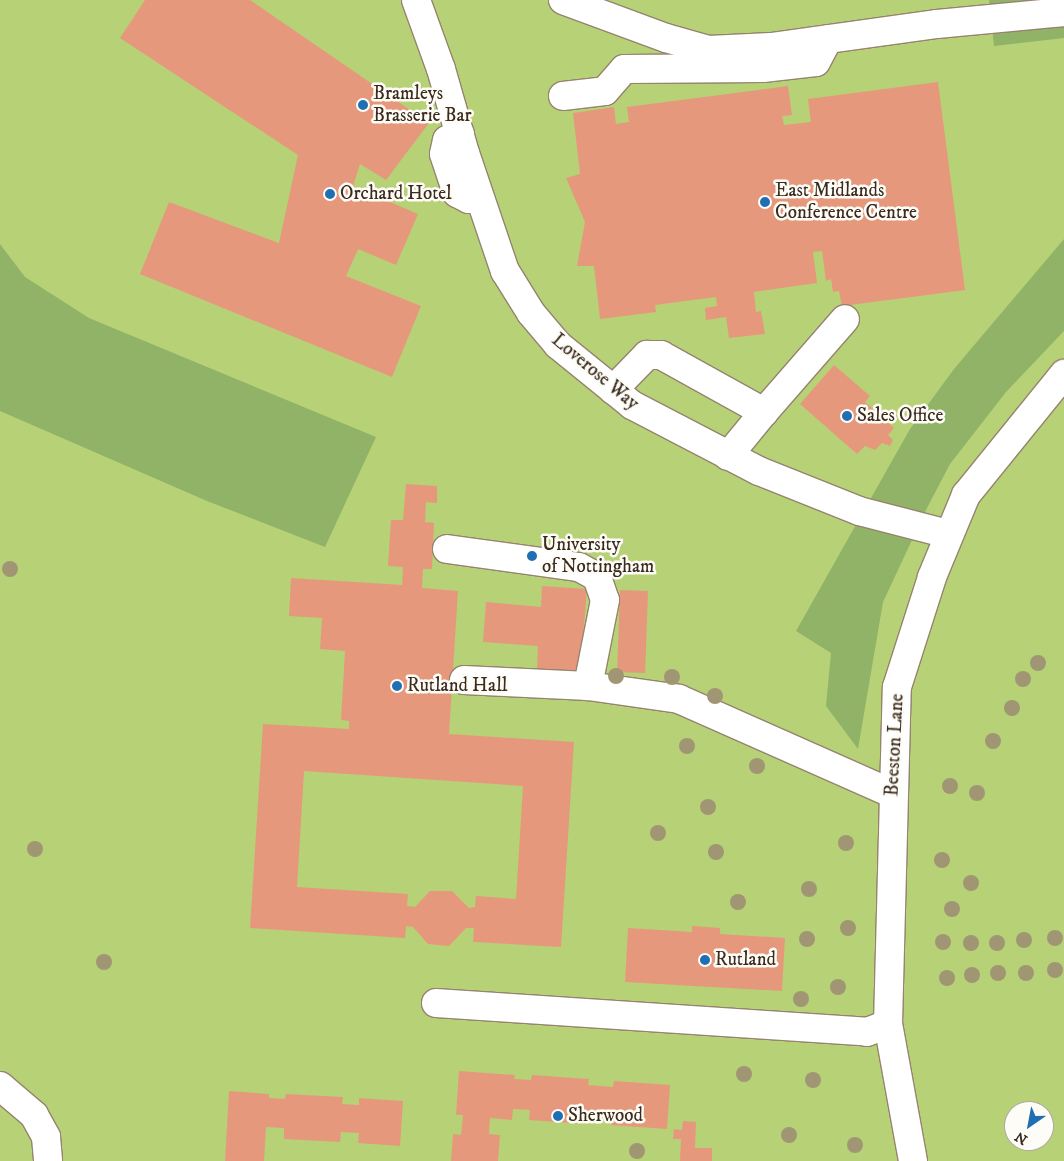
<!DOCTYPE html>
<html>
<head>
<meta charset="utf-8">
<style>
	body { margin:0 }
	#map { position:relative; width:1064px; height:1161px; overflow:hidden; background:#f1dcbd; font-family:"IM FELL DW Pica",serif }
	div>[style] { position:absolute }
	.green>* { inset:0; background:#b7d176 }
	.forest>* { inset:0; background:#91b367 }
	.building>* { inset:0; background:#e6987c; transform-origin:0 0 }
	.roads { filter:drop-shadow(1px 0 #96836e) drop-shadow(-1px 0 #96836e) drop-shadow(0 1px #96836e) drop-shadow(0 -1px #96836e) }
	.minor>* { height:28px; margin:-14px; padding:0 14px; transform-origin:14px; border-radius:14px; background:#fff }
	.trees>* { width:16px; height:16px; margin:-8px; border-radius:50%; background:#a19674 }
	.dots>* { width:14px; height:14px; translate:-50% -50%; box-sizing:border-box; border:2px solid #fdfcf7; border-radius:50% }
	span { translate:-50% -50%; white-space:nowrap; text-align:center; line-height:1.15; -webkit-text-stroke:5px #fdfcf7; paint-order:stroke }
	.poi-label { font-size:19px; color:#3b2a1e }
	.left { translate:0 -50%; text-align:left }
	.street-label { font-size:19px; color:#3b2a1e }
	.north { position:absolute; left:1004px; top:1101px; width:50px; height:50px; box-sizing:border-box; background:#fdfcf7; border:1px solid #afa8a0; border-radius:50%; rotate:213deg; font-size:14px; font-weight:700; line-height:20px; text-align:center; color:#3b2a1e }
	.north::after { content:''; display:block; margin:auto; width:18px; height:22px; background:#1f6fb2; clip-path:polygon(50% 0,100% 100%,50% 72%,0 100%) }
</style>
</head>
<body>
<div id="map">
	<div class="green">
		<i style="clip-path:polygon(evenodd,0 0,1064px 0,1064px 1161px,0 1161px,0 0,1014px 1111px,1044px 1111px,1044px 1141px,1014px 1141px,1014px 1111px)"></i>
	</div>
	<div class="forest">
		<i style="clip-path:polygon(989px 0,1064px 0,1064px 38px,994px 46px)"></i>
		<i style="clip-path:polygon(1064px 239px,1064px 331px,1006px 392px,950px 464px,927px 508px,883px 602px,858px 749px,826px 706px,831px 653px,796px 631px,910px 429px,954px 369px)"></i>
		<i style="clip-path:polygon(0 244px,25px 277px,89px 318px,376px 437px,325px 547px,207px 501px,0 411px)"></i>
	</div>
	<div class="building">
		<i style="clip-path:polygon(145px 0,250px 0,429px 123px,386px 180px,360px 164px,353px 186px,418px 214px,396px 265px,358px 249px,346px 276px,421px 306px,392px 377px,140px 274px,169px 202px,279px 243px,298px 155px,120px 38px)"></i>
		<i style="clip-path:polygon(938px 82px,965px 290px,842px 306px,839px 291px,833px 292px,831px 279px,826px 281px,822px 251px,813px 252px,817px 283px,754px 292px,756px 312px,761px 311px,765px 334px,729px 338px,726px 317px,706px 320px,705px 308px,717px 306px,716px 297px,655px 305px,656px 312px,600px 319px,594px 266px,577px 266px,585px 222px,566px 178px,580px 174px,573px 113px,614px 107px,616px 124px,629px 122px,627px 107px,788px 86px,792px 115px,782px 116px,784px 125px,811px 122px,808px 99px)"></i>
		<i style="clip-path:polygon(834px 365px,870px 396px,865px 402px,894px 428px,888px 435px,893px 440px,890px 446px,882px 443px,875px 450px,865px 446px,857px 454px,800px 404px)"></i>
		<i style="clip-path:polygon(evenodd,406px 484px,437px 486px,437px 503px,426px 502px,425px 522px,434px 523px,432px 569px,423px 569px,422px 588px,458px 591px,449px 734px,574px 742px,561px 947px,473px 942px,474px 928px,466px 928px,449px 946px,428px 944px,413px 927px,406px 926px,405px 938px,250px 928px,263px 724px,349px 729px,349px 721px,341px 720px,345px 651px,320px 649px,322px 618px,289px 616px,291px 578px,402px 585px,403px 567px,388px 566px,391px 520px,403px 520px,406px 484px,304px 771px,523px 786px,516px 899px,476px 896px,475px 907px,469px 908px,452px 891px,430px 891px,415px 907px,407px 906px,408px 894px,297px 887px,304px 771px)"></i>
		<i style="clip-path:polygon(542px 586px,587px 589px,580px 672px,537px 669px,538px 646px,483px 642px,486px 602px,541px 607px)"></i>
		<i style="left:620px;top:590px;width:28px;height:82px;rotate:2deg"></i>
		<i style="clip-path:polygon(692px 926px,720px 928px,720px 934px,785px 938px,782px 991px,625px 982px,628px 928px,692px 932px)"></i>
		<i style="clip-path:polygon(459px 1071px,515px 1075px,514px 1079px,531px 1080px,532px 1075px,589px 1079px,588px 1085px,613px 1087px,614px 1081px,670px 1085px,667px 1129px,611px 1125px,612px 1115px,587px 1113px,586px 1124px,529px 1120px,530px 1110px,513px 1109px,512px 1120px,490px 1118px,489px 1134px,500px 1135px,498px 1161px,451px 1161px,453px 1134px,461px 1135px,463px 1115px,456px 1115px)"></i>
		<i style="clip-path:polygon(229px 1091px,269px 1094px,269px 1098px,285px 1099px,286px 1094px,343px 1097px,342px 1104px,359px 1105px,359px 1098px,403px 1101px,400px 1146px,358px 1143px,359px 1133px,341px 1132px,340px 1142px,284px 1139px,284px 1128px,266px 1127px,264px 1161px,225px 1161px)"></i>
		<i style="clip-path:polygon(683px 1121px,696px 1122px,695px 1148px,712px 1148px,712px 1161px,680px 1161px,681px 1139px,673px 1139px,674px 1129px,682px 1130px)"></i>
	</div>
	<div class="roads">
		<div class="minor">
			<i style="left:416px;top:0;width:73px;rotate:70.1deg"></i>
			<i style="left:441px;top:69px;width:87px;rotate:74.1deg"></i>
			<i style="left:465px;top:153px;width:125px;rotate:71.3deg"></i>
			<i style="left:505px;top:271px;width:49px;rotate:58.2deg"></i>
			<i style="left:531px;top:313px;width:42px;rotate:49.8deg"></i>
			<i style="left:558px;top:345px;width:95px;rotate:39deg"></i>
			<i style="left:632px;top:405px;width:143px;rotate:27.5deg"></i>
			<i style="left:759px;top:471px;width:108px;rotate:21.8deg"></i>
			<i style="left:859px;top:511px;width:92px;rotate:14.5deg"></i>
			<i style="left:563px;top:0;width:110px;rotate:20.3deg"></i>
			<i style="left:666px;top:38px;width:44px;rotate:15.9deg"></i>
			<i style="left:708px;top:50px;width:63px;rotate:-2.7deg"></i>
			<i style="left:771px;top:47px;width:168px;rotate:-7.9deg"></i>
			<i style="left:937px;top:24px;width:128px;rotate:-5.4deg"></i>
			<i style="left:563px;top:96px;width:42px;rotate:-6.8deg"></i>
			<i style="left:605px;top:91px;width:29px;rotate:-49deg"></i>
			<i style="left:624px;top:69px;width:139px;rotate:-0.4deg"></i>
			<i style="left:763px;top:68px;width:53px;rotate:-6.5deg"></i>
			<i style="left:816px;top:62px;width:26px;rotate:-62deg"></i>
			<i style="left:460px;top:134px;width:14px;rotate:155deg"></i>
			<i style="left:447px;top:140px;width:14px;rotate:102deg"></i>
			<i style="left:444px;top:154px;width:41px;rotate:71.6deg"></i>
			<i style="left:457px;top:193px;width:13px;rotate:27deg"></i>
			<i style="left:469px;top:199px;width:11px"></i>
			<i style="left:613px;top:390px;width:49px;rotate:-45.8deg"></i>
			<i style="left:647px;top:355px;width:14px"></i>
			<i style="left:661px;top:355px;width:118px;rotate:29deg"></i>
			<i style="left:764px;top:412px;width:57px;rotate:129.3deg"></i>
			<i style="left:764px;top:412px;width:123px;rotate:-48.9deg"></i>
			<i style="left:447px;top:549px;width:133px;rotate:7.8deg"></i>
			<i style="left:579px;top:567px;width:21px;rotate:29deg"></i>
			<i style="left:597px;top:577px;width:24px;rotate:71deg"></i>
			<i style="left:605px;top:600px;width:88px;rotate:101.2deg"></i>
			<i style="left:464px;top:680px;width:124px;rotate:2.8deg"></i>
			<i style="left:588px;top:686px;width:92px;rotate:8.1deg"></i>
			<i style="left:679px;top:699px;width:234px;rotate:23.9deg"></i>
			<i style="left:436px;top:1003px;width:432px;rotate:3.8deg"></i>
			<i style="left:867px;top:1032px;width:22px;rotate:-21deg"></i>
			<i style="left:0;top:1086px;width:45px;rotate:40.5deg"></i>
			<i style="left:34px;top:1115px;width:25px;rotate:61deg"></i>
			<i style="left:46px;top:1137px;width:24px;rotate:85deg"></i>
			<i style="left:913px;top:1161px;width:139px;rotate:-100.3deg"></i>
			<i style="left:888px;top:1024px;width:337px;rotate:-88.5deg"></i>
			<i style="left:897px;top:687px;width:115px;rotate:-72.3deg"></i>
			<i style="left:932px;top:577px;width:89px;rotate:-67.5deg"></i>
			<i style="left:966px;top:495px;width:156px;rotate:-51deg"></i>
		</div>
	</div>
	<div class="trees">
		<i style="left:10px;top:569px"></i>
		<i style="left:1038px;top:663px"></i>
		<i style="left:616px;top:676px"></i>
		<i style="left:672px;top:677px"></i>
		<i style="left:1023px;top:679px"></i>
		<i style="left:715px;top:696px"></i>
		<i style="left:1012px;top:708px"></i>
		<i style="left:993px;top:741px"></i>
		<i style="left:687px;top:746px"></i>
		<i style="left:757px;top:766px"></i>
		<i style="left:950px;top:786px"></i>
		<i style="left:977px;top:793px"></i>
		<i style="left:708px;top:807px"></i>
		<i style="left:658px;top:833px"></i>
		<i style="left:846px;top:843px"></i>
		<i style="left:35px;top:849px"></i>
		<i style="left:716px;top:852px"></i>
		<i style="left:942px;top:860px"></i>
		<i style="left:971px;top:883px"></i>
		<i style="left:809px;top:889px"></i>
		<i style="left:738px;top:902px"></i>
		<i style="left:952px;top:909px"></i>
		<i style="left:848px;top:928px"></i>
		<i style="left:1055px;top:938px"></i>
		<i style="left:807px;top:939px"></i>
		<i style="left:1024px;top:940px"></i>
		<i style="left:943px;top:942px"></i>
		<i style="left:971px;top:943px"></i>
		<i style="left:997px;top:943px"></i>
		<i style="left:104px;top:962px"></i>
		<i style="left:1055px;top:970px"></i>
		<i style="left:998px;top:973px"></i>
		<i style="left:1026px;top:973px"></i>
		<i style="left:972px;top:975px"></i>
		<i style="left:947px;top:978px"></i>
		<i style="left:838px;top:987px"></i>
		<i style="left:801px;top:999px"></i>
		<i style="left:744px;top:1074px"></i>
		<i style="left:813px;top:1080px"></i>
		<i style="left:789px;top:1135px"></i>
		<i style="left:855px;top:1145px"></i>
		<i style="left:637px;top:1151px"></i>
	</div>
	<div class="dots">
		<i style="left:363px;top:105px;background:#1f6fb2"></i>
		<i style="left:330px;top:194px;background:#1f6fb2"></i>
		<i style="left:765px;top:202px;background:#1f6fb2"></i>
		<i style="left:847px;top:416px;background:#1f6fb2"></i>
		<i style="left:532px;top:556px;background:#1f6fb2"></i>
		<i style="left:397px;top:686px;background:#1f6fb2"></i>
		<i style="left:705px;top:960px;background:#1f6fb2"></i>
		<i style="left:558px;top:1116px;background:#1f6fb2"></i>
	</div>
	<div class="poi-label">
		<span class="left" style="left:373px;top:105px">Bramleys<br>Brasserie Bar</span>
		<span class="left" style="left:775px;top:202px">East Midlands<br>Conference Centre</span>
		<span class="left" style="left:340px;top:194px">Orchard Hotel</span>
		<span class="left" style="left:857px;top:416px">Sales Office</span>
		<span class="left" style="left:542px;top:556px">University<br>of Nottingham</span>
		<span class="left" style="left:407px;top:686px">Rutland Hall</span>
		<span class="left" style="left:715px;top:960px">Rutland</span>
		<span class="left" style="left:568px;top:1116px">Sherwood</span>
	</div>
	<div class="street-label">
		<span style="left:595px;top:372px;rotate:40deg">Loverose Way</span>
		<span style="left:895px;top:745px;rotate:-87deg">Beeston Lane</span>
	</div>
	<div class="north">N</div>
</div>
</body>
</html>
